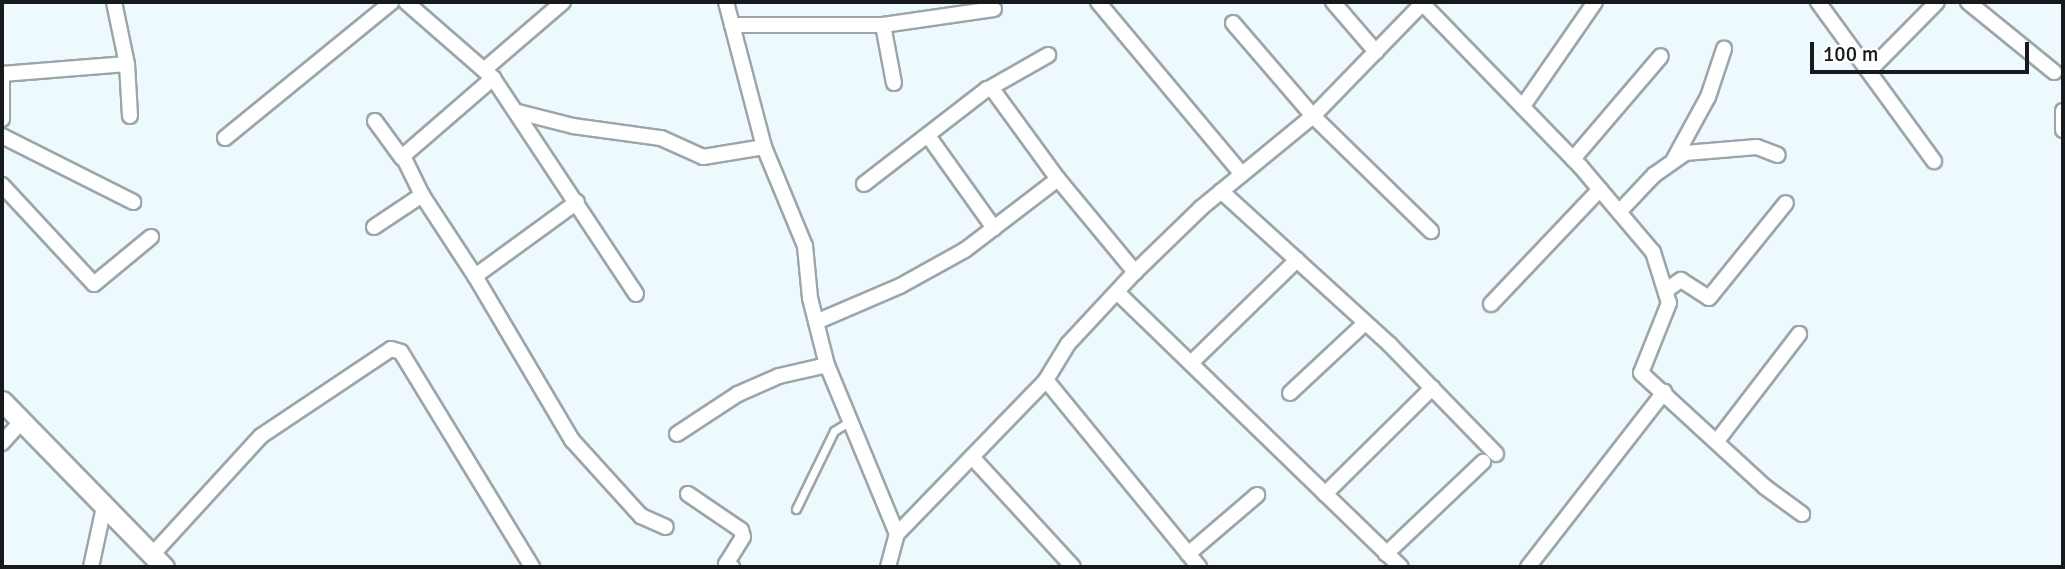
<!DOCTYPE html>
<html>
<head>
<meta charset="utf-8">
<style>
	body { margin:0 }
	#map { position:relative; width:2065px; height:569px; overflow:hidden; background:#eef9fe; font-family:Signika,sans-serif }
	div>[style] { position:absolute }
	.roads { filter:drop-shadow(2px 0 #9ca6aa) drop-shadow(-2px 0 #9ca6aa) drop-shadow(0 2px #9ca6aa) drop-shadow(0 -2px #9ca6aa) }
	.service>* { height:7px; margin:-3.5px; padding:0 3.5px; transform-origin:3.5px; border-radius:3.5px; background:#fff }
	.minor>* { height:14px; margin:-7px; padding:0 7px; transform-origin:7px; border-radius:7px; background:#fff }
	.tertiary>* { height:19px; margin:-9.5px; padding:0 9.5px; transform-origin:9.5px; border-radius:9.5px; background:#fff }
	span { translate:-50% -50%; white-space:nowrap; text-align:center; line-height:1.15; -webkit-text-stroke:6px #fff; paint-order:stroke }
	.frame { position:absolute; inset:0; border:4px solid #171a1c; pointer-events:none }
	.scale { position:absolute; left:1810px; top:42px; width:219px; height:32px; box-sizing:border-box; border:4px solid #171a1c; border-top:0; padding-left:9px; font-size:21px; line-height:24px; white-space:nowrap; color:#171a1c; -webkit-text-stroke:5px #fff; paint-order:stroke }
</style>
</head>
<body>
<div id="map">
	<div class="roads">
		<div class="service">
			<i style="left:796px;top:509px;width:87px;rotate:-64deg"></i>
			<i style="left:834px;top:431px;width:19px;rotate:-32deg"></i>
		</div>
		<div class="minor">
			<i style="left:114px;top:2px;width:63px;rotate:78.2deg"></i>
			<i style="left:127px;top:64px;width:52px;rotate:86.7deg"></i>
			<i style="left:406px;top:2px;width:116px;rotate:41.1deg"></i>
			<i style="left:493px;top:78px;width:259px;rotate:56.5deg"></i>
			<i style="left:726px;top:2px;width:150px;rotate:75.3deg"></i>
			<i style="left:764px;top:147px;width:107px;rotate:67.5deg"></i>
			<i style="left:805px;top:246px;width:52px;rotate:84.5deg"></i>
			<i style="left:810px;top:298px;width:69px;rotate:75.8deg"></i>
			<i style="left:827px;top:365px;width:183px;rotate:67.5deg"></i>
			<i style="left:1098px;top:2px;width:224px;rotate:50.1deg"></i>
			<i style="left:1333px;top:2px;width:66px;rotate:49.3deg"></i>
			<i style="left:1818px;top:2px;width:197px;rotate:53.9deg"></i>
			<i style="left:1968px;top:2px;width:111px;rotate:39.1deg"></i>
			<i style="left:1423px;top:4px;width:226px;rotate:45.9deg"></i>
			<i style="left:1580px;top:166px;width:113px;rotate:49.7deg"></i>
			<i style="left:1653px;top:252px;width:53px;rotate:72.6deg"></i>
			<i style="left:1669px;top:303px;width:75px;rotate:111.8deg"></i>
			<i style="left:1641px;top:373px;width:168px;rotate:42.6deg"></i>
			<i style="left:1765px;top:487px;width:46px;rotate:36.1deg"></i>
			<i style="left:1233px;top:23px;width:123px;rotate:49.3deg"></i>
			<i style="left:1313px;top:116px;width:165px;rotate:44.3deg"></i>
			<i style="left:732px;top:25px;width:151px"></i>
			<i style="left:883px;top:25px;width:112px;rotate:-8.2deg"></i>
			<i style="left:883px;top:25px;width:59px;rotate:79.3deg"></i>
			<i style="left:485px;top:69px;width:103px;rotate:-40.7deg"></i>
			<i style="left:1870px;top:70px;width:95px;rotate:-45.4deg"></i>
			<i style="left:2px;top:74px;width:125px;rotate:-4.6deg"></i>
			<i style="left:2px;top:78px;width:41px;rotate:90deg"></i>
			<i style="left:990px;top:88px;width:67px;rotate:-29.6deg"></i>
			<i style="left:1523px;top:106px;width:126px;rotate:-55.3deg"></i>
			<i style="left:2063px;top:111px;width:19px;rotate:90deg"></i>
			<i style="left:518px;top:112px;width:57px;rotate:14.3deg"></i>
			<i style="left:573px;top:126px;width:89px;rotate:7.8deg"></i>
			<i style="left:661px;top:138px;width:46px;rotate:24.3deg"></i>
			<i style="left:703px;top:157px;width:62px;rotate:-9.3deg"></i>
			<i style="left:375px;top:121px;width:46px;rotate:53.9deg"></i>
			<i style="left:2px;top:136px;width:147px;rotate:26.7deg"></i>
			<i style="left:929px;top:137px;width:112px;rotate:54.5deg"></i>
			<i style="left:225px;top:138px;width:215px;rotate:-39.2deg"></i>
			<i style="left:1573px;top:159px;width:135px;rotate:-49.5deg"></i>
			<i style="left:1674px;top:159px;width:71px;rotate:-61.3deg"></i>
			<i style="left:1708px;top:97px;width:51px;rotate:-71.6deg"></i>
			<i style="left:864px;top:184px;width:155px;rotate:-37.7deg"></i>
			<i style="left:987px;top:89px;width:6px;rotate:9deg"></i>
			<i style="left:993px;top:90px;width:110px;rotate:53.9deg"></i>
			<i style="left:1058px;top:179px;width:121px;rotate:50.4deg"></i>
			<i style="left:2px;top:185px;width:135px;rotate:47.1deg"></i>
			<i style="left:94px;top:284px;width:74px;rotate:-39.5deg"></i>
			<i style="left:1221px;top:191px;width:229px;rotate:42.3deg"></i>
			<i style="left:1390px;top:345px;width:152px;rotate:45.8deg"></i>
			<i style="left:422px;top:195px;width:97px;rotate:56.8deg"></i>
			<i style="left:577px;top:202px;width:126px;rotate:144deg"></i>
			<i style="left:475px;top:276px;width:191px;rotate:59.4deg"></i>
			<i style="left:572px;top:440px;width:103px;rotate:47.8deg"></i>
			<i style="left:641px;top:516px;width:27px;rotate:24deg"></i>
			<i style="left:1620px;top:211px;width:50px;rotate:-46.6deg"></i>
			<i style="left:1654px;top:175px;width:38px;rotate:-35deg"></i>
			<i style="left:1685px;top:153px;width:72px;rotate:-4.8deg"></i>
			<i style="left:1757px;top:147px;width:22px;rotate:21deg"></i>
			<i style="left:374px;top:227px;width:58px;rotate:-33.7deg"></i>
			<i style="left:422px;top:195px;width:43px;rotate:-116deg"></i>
			<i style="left:403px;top:156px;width:119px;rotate:-40.9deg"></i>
			<i style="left:1668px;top:289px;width:16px;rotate:-35deg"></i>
			<i style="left:1681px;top:280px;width:33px;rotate:33deg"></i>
			<i style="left:1709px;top:298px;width:122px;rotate:-51deg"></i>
			<i style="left:1117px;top:292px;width:395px;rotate:44.1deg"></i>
			<i style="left:1491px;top:304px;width:158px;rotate:-46.5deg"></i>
			<i style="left:816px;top:322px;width:91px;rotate:-23.2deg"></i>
			<i style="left:900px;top:286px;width:74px;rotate:-29deg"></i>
			<i style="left:965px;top:250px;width:117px;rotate:-37.4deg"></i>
			<i style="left:1191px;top:363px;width:148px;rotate:-44.2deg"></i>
			<i style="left:1046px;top:380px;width:242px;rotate:50.7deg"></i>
			<i style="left:1290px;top:393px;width:103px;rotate:-43deg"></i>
			<i style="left:677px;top:434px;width:73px;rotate:-33.3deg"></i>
			<i style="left:738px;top:394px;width:45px;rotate:-23.7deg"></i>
			<i style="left:779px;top:376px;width:49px;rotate:-12.9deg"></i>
			<i style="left:1717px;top:441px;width:135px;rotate:-52.5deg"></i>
			<i style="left:2px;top:443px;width:27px;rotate:-48deg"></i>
			<i style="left:972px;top:457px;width:149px;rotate:47.4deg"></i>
			<i style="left:688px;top:494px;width:64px;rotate:34.2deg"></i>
			<i style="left:741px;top:530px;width:7px;rotate:74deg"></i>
			<i style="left:743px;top:537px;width:32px;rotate:122deg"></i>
			<i style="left:726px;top:564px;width:7px;rotate:27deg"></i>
			<i style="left:1325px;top:494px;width:151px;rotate:-44.7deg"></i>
			<i style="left:1188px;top:554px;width:91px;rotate:-40.5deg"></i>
			<i style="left:1386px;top:554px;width:134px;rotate:-43.5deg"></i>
			<i style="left:152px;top:555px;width:161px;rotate:-47.5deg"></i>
			<i style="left:261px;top:436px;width:156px;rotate:-33.8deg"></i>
			<i style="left:391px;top:349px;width:10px;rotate:17deg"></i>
			<i style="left:401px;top:352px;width:252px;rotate:58.6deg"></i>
			<i style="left:91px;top:567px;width:61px;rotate:-77.8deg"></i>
			<i style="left:888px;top:567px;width:34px;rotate:-75deg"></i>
			<i style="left:897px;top:534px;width:214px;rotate:-45.9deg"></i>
			<i style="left:1046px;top:380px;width:42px;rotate:-58.6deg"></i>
			<i style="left:1068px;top:344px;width:98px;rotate:-47.1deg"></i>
			<i style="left:1135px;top:272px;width:92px;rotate:-44.1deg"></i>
			<i style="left:1201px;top:208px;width:145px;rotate:-39.4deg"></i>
			<i style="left:1313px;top:116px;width:159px;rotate:-45.8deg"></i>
			<i style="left:1528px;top:567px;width:222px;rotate:-52.1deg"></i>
		</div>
		<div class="tertiary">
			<i style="left:2px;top:401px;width:232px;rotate:45.7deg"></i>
		</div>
	</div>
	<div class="frame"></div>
	<div class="scale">100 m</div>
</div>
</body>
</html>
